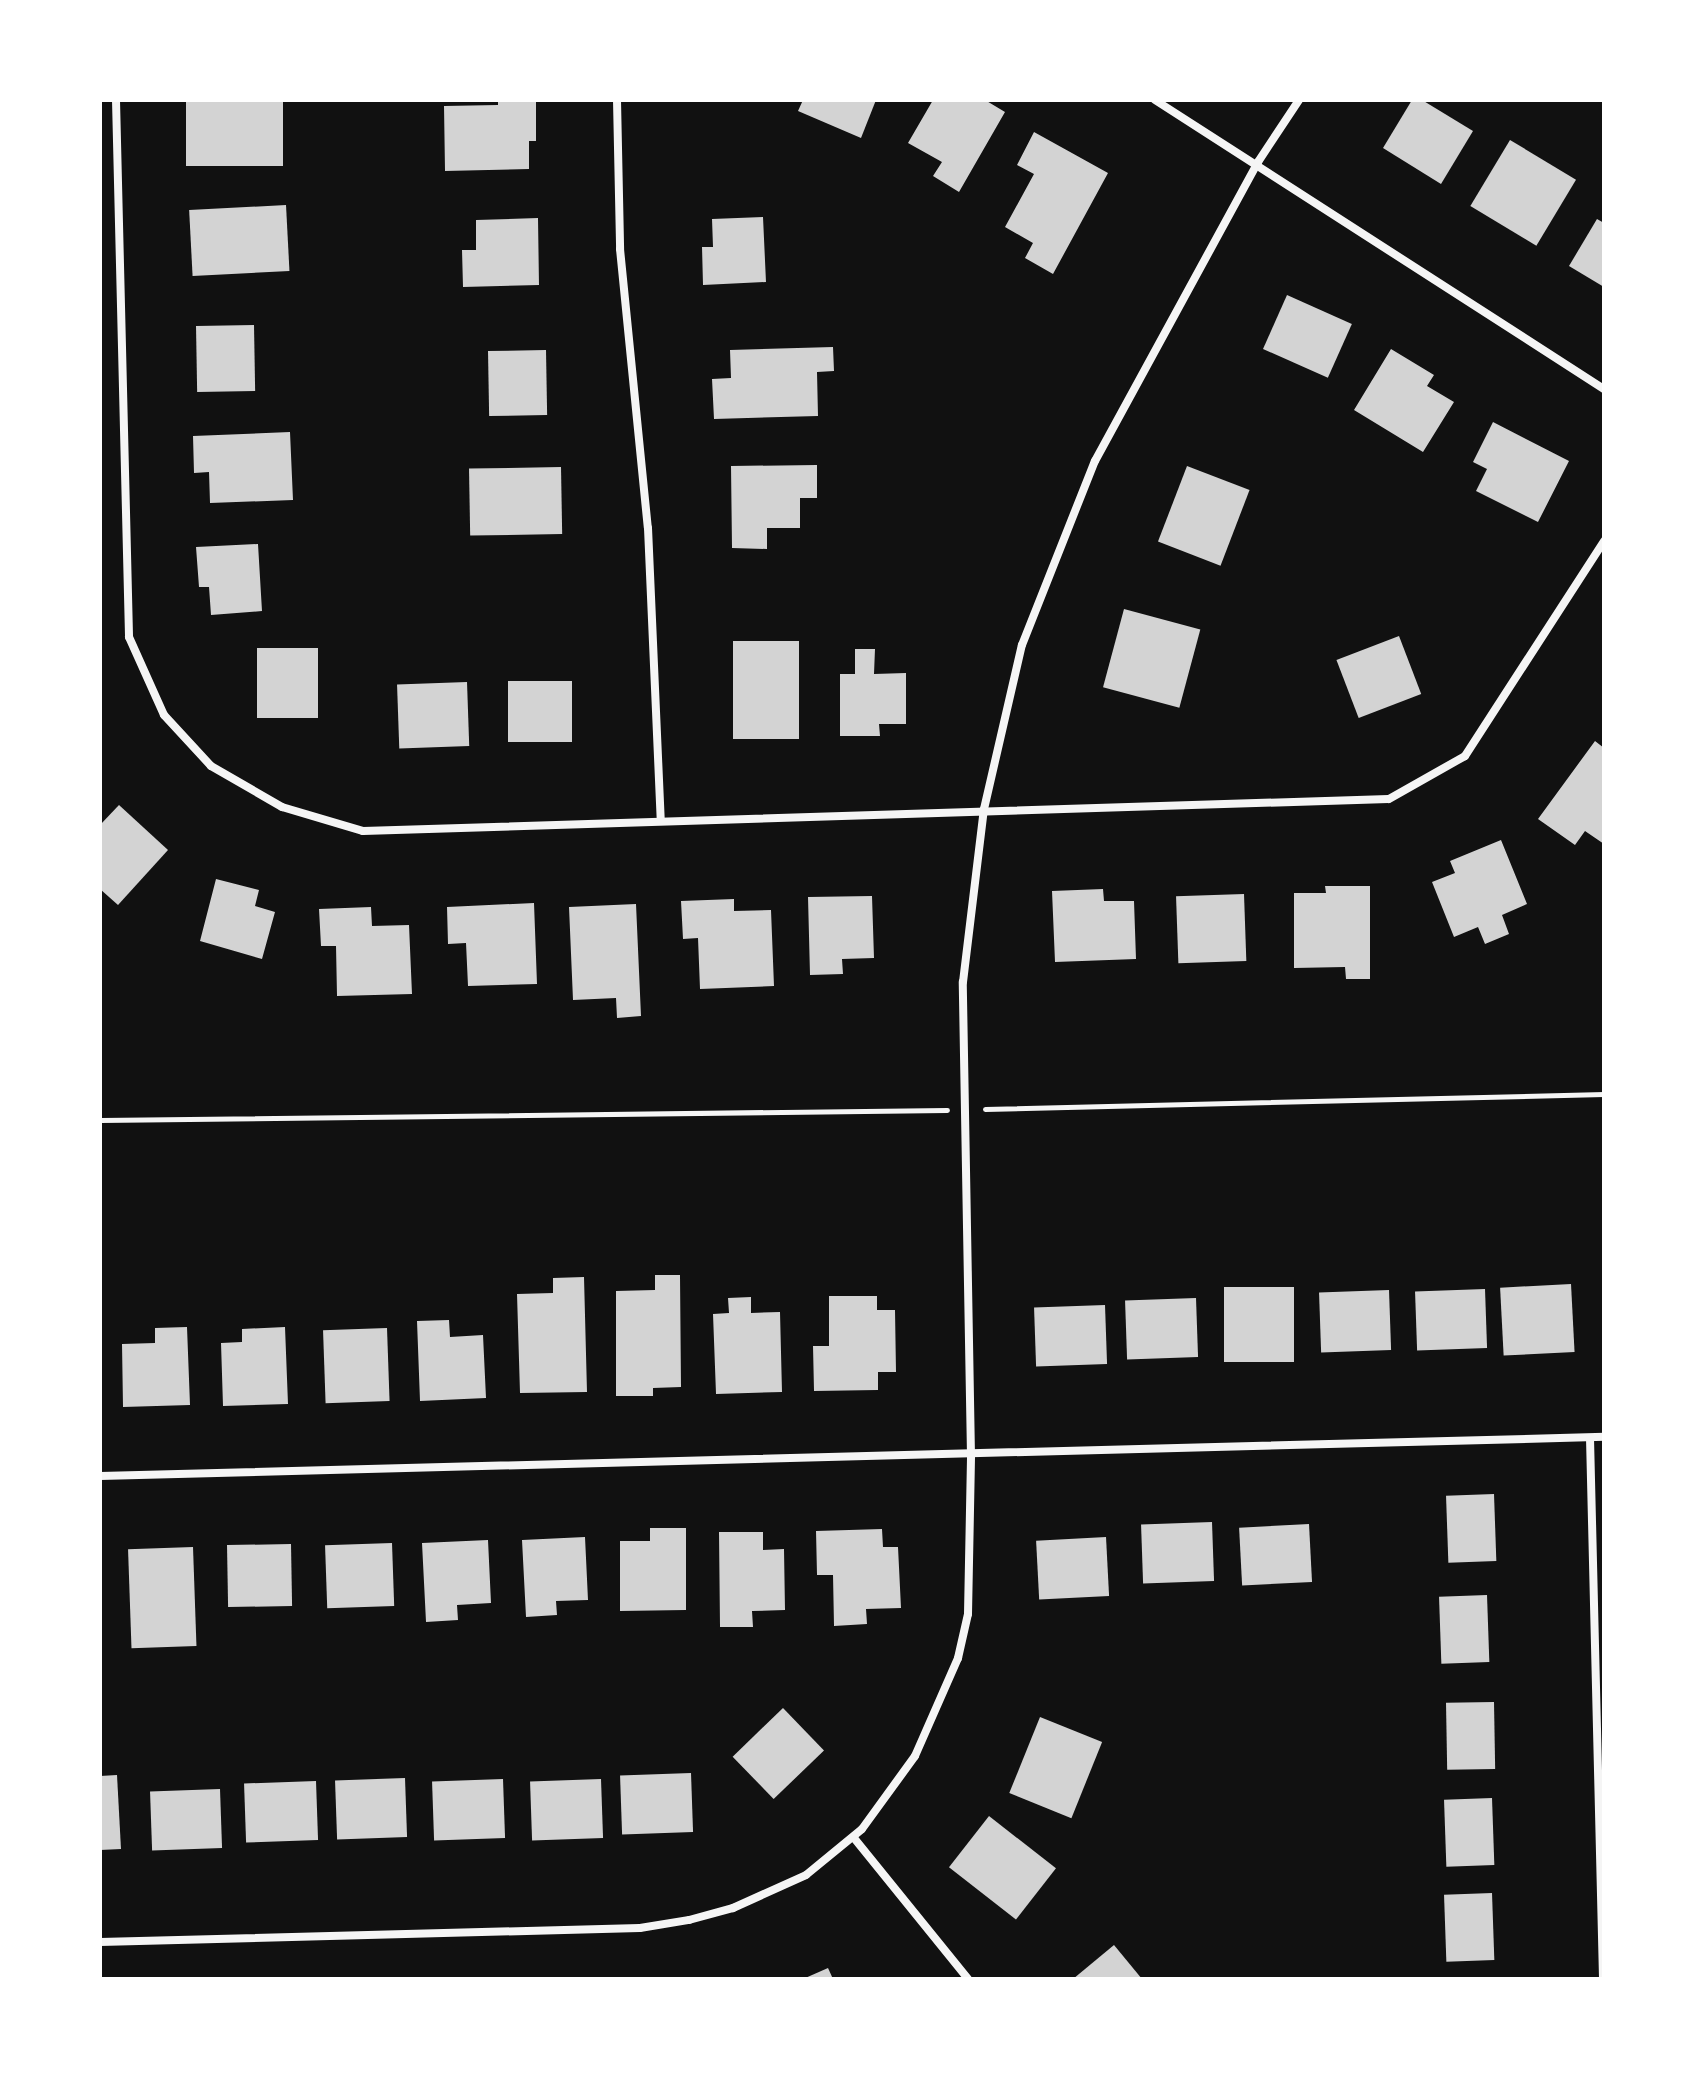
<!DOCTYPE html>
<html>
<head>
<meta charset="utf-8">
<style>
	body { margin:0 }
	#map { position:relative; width:1704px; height:2079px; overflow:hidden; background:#111; font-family:Roboto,sans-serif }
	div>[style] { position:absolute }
	.building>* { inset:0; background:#d3d3d3; transform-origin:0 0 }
	.path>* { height:5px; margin:-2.5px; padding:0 2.5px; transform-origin:2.5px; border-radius:2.5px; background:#f5f5f5 }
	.minor>* { height:8px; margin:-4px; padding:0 4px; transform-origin:4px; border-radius:4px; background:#f5f5f5 }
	span { translate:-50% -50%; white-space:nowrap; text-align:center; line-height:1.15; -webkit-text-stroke:8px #fff; paint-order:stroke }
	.frame { position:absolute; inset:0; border:102px solid #fff; pointer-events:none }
</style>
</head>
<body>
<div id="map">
	<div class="building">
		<i style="left:186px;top:100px;width:97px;height:66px"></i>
		<i style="clip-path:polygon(498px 100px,536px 100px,536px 141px,529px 141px,529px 169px,445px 171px,444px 106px,498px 105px)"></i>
		<i style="clip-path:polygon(803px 100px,876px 100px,861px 138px,798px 111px)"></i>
		<i style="clip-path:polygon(933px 100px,985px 100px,1005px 112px,959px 192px,933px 176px,942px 162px,908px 143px)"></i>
		<i style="clip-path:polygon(1412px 100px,1422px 100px,1473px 131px,1441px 184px,1383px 148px)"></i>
		<i style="clip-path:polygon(1034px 132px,1108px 173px,1053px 274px,1025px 258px,1033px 243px,1005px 227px,1034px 174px,1017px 165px)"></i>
		<i style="left:1510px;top:140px;width:77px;height:77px;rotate:31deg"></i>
		<i style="left:286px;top:205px;width:66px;height:97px;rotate:87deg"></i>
		<i style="clip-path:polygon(763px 217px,766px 282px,703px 285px,702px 247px,713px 247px,712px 219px)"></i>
		<i style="clip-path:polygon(538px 218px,539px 285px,463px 287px,462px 250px,476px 250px,476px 220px)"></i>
		<i style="clip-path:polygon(1597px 219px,1604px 223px,1604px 287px,1569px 266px)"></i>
		<i style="left:1287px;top:295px;width:71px;height:59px;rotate:24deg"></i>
		<i style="left:254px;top:325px;width:66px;height:58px;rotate:89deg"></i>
		<i style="clip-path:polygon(833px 347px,834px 371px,817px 372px,818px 416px,714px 419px,712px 379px,731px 378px,730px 350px)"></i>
		<i style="clip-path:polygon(1391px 349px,1434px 375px,1427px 386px,1454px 402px,1423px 452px,1354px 410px)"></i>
		<i style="left:546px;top:350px;width:65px;height:58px;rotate:89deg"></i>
		<i style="clip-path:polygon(1493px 422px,1569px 461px,1538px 522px,1476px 491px,1487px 469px,1473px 462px)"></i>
		<i style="clip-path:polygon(290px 432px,293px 500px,210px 503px,209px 472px,194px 473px,193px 436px)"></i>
		<i style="clip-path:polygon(817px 465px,817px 498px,800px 498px,800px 528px,767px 528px,767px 549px,732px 548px,731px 466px)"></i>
		<i style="left:1187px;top:466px;width:67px;height:81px;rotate:21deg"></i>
		<i style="left:561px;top:467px;width:67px;height:92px;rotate:89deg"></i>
		<i style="clip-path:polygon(258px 544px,262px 611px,211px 615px,209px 587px,199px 587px,196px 547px)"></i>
		<i style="left:1124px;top:609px;width:79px;height:81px;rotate:15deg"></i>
		<i style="left:1399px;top:636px;width:62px;height:67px;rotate:69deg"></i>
		<i style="left:733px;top:641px;width:66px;height:98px"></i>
		<i style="left:257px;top:648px;width:61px;height:70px"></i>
		<i style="clip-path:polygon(855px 649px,875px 649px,874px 674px,906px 673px,906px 724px,879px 724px,880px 736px,840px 736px,840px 674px,855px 674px)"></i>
		<i style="left:508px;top:681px;width:64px;height:61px"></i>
		<i style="left:467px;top:682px;width:64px;height:70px;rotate:88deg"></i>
		<i style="clip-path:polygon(1595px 741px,1604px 748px,1604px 844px,1585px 831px,1575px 845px,1538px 819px)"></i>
		<i style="clip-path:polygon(119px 805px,168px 850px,118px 905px,100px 889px,100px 825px)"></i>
		<i style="clip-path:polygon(1501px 840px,1527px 904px,1502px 915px,1509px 934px,1485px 944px,1478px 927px,1454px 937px,1432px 882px,1455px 873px,1450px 861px)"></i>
		<i style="clip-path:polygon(216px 879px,259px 890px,255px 906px,275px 912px,262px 959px,200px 941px)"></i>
		<i style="clip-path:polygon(1325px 886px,1370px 886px,1370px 979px,1346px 979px,1345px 967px,1294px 968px,1294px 893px,1326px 893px)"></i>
		<i style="clip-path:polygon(1103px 889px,1104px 901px,1134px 901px,1136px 959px,1055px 962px,1052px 891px)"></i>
		<i style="left:1244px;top:894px;width:67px;height:68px;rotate:88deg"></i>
		<i style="clip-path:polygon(872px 896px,874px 958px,842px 959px,843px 974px,810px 975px,808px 897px)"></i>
		<i style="clip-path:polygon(734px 899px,734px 911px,771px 910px,774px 986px,700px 989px,698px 938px,683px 939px,681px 901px)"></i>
		<i style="clip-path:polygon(534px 903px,537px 984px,468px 986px,466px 943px,448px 944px,447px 907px)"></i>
		<i style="clip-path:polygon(636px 904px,641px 1016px,617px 1018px,616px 998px,573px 1000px,569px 907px)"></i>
		<i style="clip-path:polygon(371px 907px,372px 926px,409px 925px,412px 994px,337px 996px,336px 946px,321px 946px,319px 909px)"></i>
		<i style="clip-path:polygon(655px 1275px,680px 1275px,681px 1387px,653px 1388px,653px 1396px,616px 1396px,616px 1291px,655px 1290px)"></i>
		<i style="clip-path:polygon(584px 1277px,587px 1392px,520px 1393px,517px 1294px,553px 1293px,553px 1278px)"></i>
		<i style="left:1571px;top:1284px;width:68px;height:71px;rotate:87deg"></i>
		<i style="left:1294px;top:1287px;width:75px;height:70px;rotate:90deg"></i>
		<i style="left:1485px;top:1289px;width:59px;height:70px;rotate:88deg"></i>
		<i style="left:1389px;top:1290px;width:60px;height:70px;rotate:88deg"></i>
		<i style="clip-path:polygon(829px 1296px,877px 1296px,877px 1310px,895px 1310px,896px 1372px,878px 1372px,878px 1390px,814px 1391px,813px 1346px,829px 1346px)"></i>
		<i style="clip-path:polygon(751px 1297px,751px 1313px,780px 1312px,782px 1392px,716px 1394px,713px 1314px,729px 1313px,728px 1298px)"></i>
		<i style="left:1196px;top:1298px;width:59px;height:71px;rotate:88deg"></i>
		<i style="left:1105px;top:1305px;width:59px;height:71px;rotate:88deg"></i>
		<i style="clip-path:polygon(449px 1320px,450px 1337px,483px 1335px,486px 1398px,420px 1401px,417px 1321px)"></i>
		<i style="clip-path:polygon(187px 1327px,190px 1405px,123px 1407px,122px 1344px,155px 1343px,155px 1328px)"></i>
		<i style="clip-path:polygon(285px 1327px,288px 1404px,223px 1406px,221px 1343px,242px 1342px,242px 1329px)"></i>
		<i style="left:387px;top:1328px;width:73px;height:64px;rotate:88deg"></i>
		<i style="left:1494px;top:1494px;width:67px;height:48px;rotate:88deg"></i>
		<i style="left:1212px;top:1522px;width:59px;height:71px;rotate:88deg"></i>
		<i style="left:1309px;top:1524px;width:58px;height:70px;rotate:87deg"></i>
		<i style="clip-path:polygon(650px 1528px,686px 1528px,686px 1610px,620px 1611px,620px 1541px,650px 1541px)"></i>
		<i style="clip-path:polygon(882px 1529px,883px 1547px,898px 1547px,901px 1608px,866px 1609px,867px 1624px,834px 1626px,833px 1575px,817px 1575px,816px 1531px)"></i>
		<i style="clip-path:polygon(719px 1532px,763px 1532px,763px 1550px,784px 1549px,785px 1610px,752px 1611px,753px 1627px,720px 1627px)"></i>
		<i style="clip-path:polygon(585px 1537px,588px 1600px,556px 1601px,557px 1615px,526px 1617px,522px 1540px)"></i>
		<i style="left:1106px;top:1537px;width:59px;height:70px;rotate:87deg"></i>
		<i style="clip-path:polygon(488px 1540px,491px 1603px,457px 1605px,458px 1620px,426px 1622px,422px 1543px)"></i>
		<i style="left:392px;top:1543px;width:63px;height:67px;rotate:88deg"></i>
		<i style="left:291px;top:1544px;width:62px;height:64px;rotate:89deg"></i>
		<i style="left:193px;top:1547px;width:99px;height:65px;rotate:88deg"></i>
		<i style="left:1487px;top:1595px;width:67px;height:48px;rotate:88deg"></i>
		<i style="left:1494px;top:1702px;width:67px;height:48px;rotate:89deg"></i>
		<i style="left:783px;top:1708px;width:59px;height:70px;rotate:46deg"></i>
		<i style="left:1040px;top:1717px;width:67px;height:82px;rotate:22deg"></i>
		<i style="left:691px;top:1773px;width:59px;height:71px;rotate:88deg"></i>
		<i style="clip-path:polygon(117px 1775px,121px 1849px,100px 1850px,100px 1776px)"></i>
		<i style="left:405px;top:1778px;width:59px;height:70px;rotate:88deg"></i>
		<i style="left:503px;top:1779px;width:59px;height:71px;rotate:88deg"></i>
		<i style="left:601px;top:1779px;width:59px;height:71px;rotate:88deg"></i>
		<i style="left:316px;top:1781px;width:59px;height:72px;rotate:88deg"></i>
		<i style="left:220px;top:1789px;width:59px;height:70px;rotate:88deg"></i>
		<i style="left:1492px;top:1798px;width:67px;height:48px;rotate:88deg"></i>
		<i style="left:989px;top:1816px;width:85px;height:65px;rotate:38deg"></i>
		<i style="left:1492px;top:1893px;width:67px;height:48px;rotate:88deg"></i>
		<i style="clip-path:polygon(1114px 1945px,1142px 1979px,1073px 1979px)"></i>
		<i style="clip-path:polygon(828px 1968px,833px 1979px,803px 1979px)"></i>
	</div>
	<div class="path">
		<i style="left:985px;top:1109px;width:619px;rotate:-1.39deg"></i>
		<i style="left:100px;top:1120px;width:847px;rotate:-0.68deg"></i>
	</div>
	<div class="minor">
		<i style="left:116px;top:100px;width:537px;rotate:88.61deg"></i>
		<i style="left:129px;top:637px;width:85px;rotate:65.8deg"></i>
		<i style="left:164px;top:715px;width:69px;rotate:47.3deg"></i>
		<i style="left:211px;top:766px;width:82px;rotate:30deg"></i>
		<i style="left:282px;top:807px;width:84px;rotate:16.5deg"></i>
		<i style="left:363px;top:831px;width:1026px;rotate:-1.79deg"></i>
		<i style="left:1389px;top:799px;width:87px;rotate:-29.5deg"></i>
		<i style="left:1465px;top:756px;width:256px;rotate:-57.1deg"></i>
		<i style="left:617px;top:100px;width:149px;rotate:88.8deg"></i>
		<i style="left:620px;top:249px;width:280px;rotate:84.3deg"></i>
		<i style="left:648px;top:528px;width:292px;rotate:87.5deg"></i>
		<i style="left:1155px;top:100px;width:534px;rotate:32.77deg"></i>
		<i style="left:1590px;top:1438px;width:541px;rotate:88.62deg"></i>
		<i style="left:100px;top:1476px;width:1505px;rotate:-1.49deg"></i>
		<i style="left:854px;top:1838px;width:181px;rotate:51deg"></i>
		<i style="left:100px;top:1942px;width:540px;rotate:-1.49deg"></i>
		<i style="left:640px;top:1928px;width:50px;rotate:-9.3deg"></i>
		<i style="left:689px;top:1920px;width:46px;rotate:-15.3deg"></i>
		<i style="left:733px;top:1908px;width:80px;rotate:-24.3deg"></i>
		<i style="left:806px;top:1875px;width:72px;rotate:-39.4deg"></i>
		<i style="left:862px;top:1829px;width:90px;rotate:-54deg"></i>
		<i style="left:915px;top:1756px;width:107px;rotate:-66.3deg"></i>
		<i style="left:958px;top:1658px;width:45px;rotate:-77.2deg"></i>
		<i style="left:968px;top:1614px;width:158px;rotate:-88.9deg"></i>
		<i style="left:971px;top:1456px;width:474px;rotate:-91deg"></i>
		<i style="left:963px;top:982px;width:174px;rotate:-83.1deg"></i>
		<i style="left:984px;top:809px;width:168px;rotate:-77deg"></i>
		<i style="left:1022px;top:645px;width:198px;rotate:-68.4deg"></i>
		<i style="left:1095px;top:461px;width:341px;rotate:-61.4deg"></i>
		<i style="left:1258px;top:162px;width:74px;rotate:-56.5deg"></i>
	</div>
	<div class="frame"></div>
</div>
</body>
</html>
